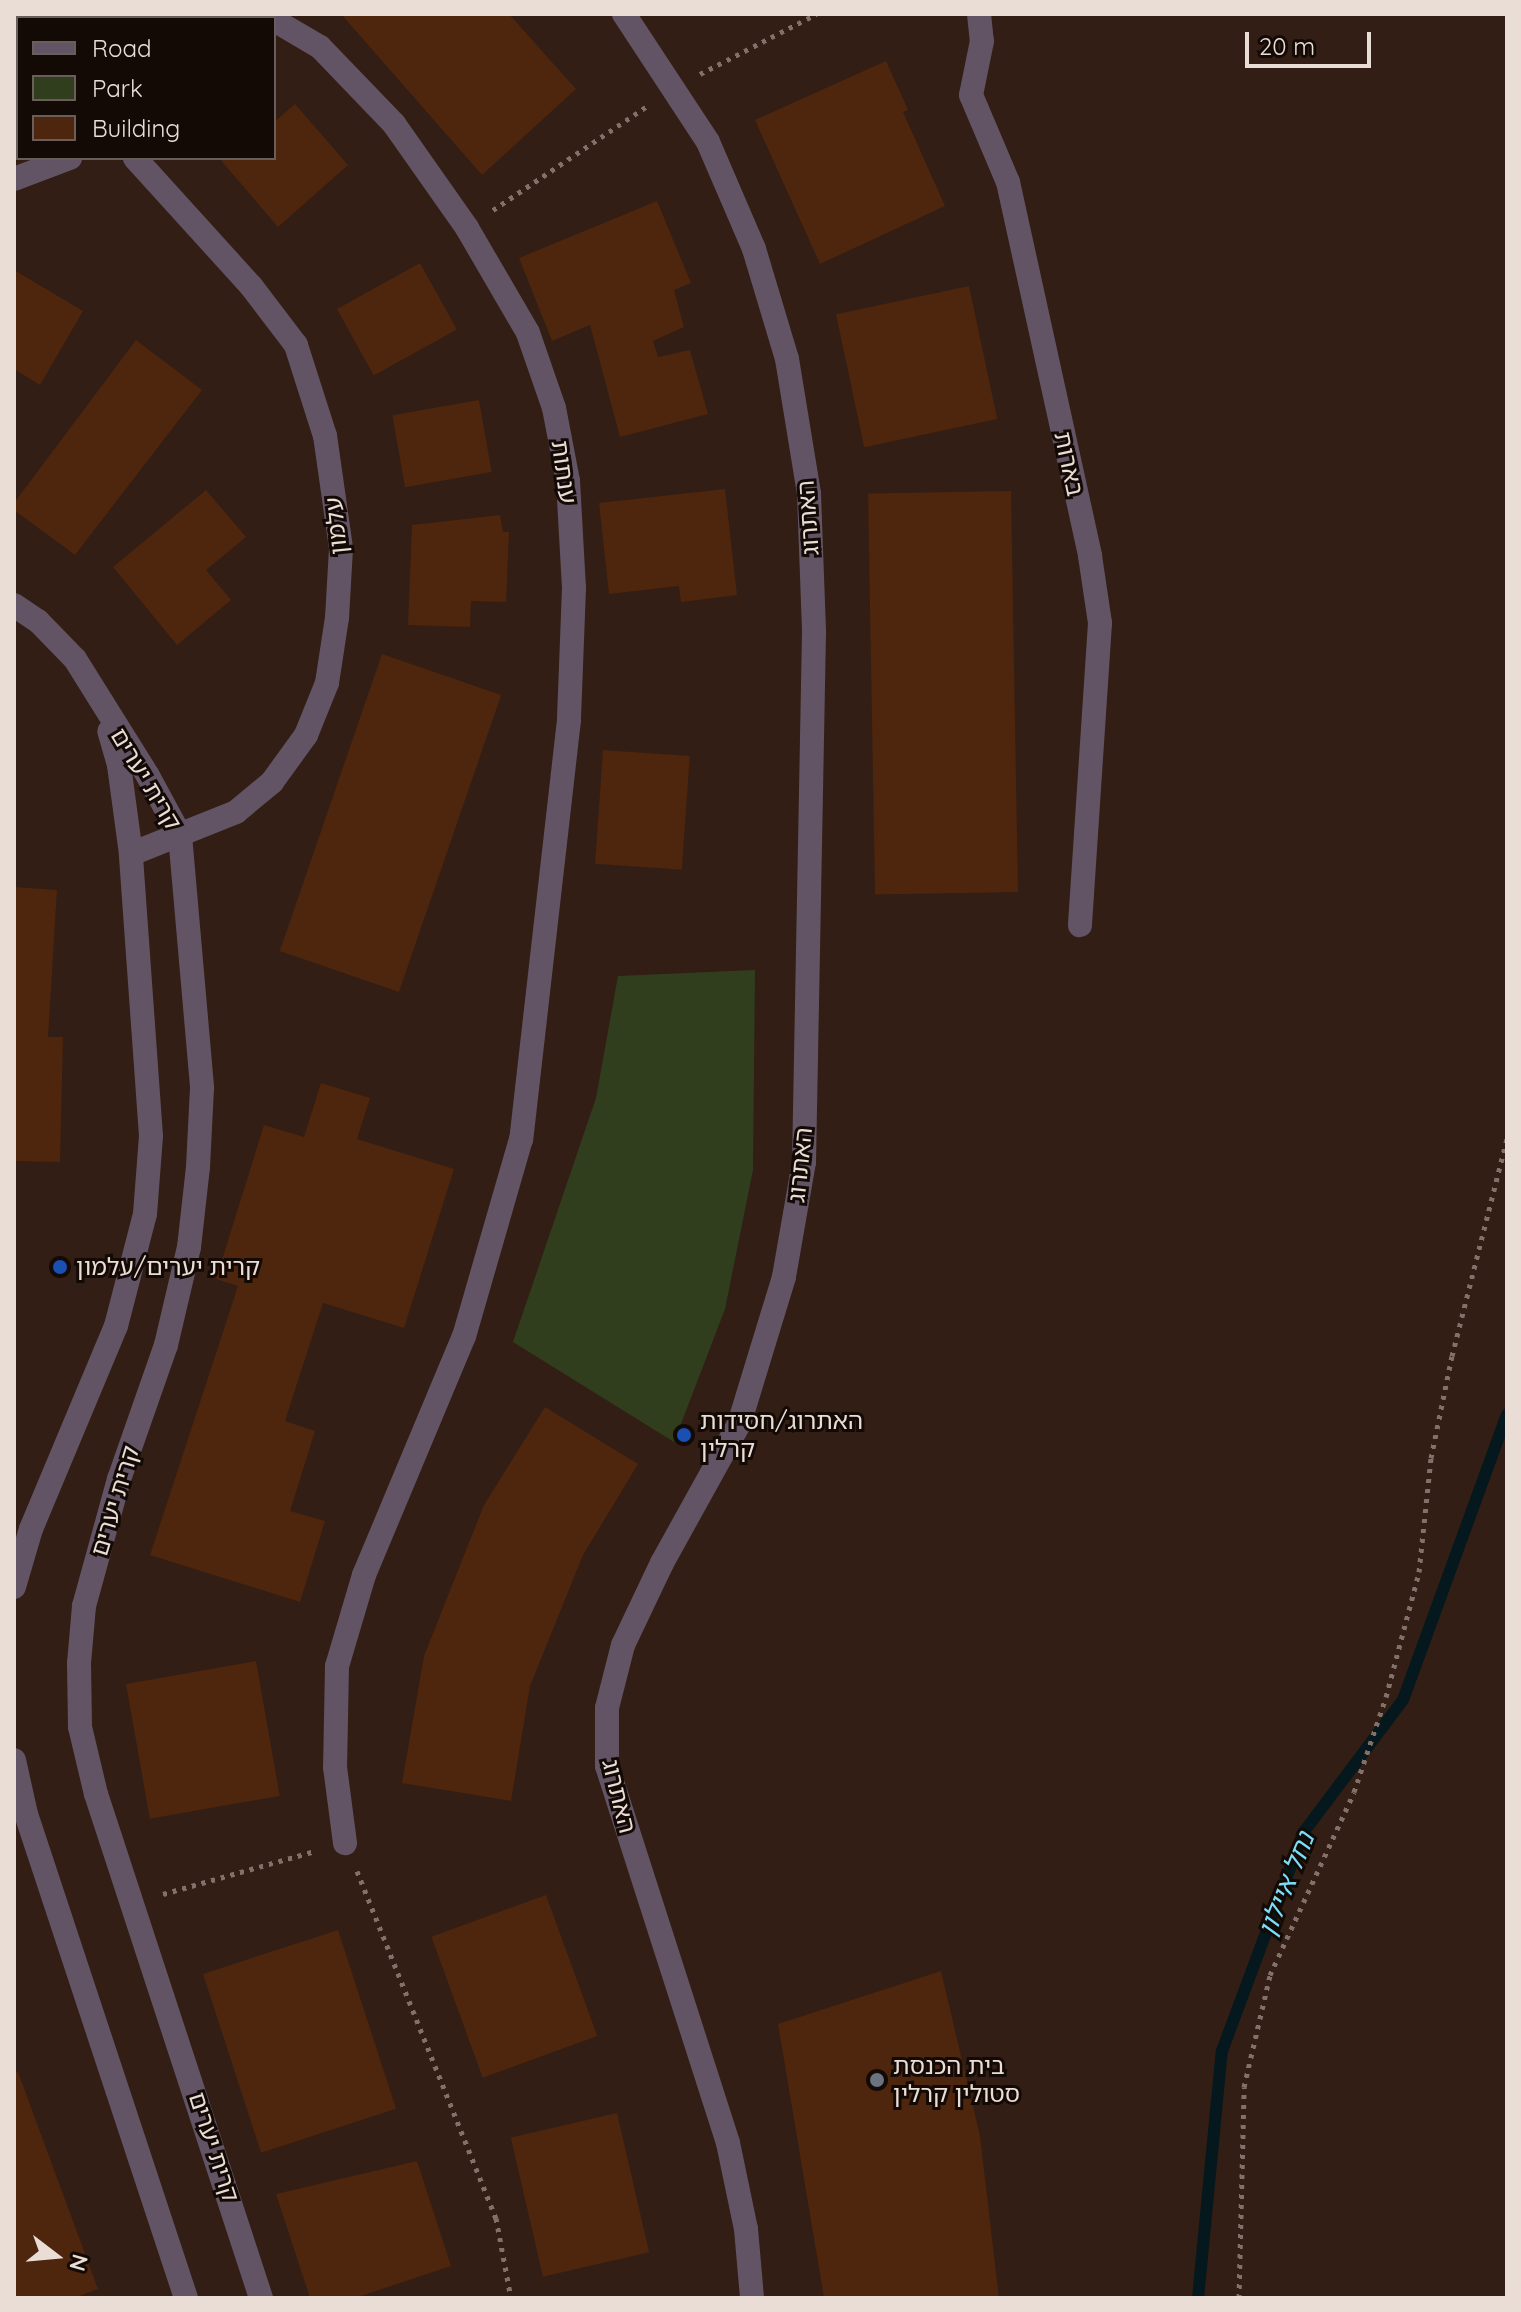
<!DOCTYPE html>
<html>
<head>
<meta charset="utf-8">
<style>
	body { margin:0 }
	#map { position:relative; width:1521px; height:2312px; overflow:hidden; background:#321e14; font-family:Quicksand,"Noto Sans Hebrew",sans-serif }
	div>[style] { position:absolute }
	.green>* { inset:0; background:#303e1d }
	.stream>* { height:12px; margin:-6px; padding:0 6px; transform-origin:6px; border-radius:6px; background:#04181d }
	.building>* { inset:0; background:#4e250d; transform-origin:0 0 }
	.path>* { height:5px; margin-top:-2.5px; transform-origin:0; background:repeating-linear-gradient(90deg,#827169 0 4px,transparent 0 10px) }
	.minor>* { height:24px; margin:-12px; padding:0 12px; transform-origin:12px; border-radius:12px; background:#625464 }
	.dots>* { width:22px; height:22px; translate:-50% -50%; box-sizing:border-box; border:4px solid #130a06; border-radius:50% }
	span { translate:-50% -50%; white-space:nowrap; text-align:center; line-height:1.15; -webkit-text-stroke:6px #130a06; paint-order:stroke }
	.street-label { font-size:24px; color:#eaddd6 }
	.poi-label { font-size:24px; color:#eaddd6 }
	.left { translate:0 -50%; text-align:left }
	.water-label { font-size:26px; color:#79dff8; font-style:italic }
	.frame { position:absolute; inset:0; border:16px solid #eaddd6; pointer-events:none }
	.legend { position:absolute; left:16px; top:16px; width:260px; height:144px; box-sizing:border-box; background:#130a06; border:2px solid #695e59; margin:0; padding:10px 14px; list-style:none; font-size:24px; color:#eaddd6 }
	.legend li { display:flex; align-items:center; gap:16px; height:40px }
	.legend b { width:40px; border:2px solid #695e59 }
	.north { position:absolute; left:16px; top:2216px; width:80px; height:80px; -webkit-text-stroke:6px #130a06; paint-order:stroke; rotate:106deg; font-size:22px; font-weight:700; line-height:32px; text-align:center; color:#eaddd6 }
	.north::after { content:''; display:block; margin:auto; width:28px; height:36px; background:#eaddd6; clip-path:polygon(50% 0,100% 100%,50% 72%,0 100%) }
	.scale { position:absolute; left:1245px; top:32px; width:126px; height:36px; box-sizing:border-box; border:4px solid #eaddd6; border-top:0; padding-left:10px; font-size:24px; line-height:28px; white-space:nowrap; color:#eaddd6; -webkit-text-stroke:6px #130a06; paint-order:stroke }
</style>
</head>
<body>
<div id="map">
	<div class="green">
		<i style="clip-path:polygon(755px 970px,753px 1170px,725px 1309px,674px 1442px,513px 1342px,596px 1098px,618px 976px)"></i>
	</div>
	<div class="stream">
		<i style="left:1198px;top:2298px;width:248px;rotate:-84.5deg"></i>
		<i style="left:1222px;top:2051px;width:233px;rotate:-69.6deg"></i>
		<i style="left:1303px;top:1833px;width:166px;rotate:-53.1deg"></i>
		<i style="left:1403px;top:1700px;width:304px;rotate:-70deg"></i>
	</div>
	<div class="building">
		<i style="clip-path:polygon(341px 14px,509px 14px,576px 89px,482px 175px)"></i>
		<i style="clip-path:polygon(886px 61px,908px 110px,903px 112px,945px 206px,820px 264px,755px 120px)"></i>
		<i style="clip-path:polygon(295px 104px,348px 165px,278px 227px,219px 158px,274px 158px,274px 122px)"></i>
		<i style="clip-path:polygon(657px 201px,691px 283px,674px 290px,684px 327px,653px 341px,658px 357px,690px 350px,708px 414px,620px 437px,590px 325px,552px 341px,519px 258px)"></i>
		<i style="left:420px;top:263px;width:76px;height:95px;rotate:61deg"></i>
		<i style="clip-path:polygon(14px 270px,83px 311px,40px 385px,14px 369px)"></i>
		<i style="left:969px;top:286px;width:136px;height:136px;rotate:78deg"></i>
		<i style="clip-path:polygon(136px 340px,202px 390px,75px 555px,14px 510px,14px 503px)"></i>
		<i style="left:479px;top:400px;width:73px;height:88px;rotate:80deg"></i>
		<i style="clip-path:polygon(725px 489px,737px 595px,681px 602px,679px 586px,609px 594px,599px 503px)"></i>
		<i style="clip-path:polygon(206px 490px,246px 537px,206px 570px,231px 600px,177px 645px,113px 567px)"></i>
		<i style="left:1011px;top:491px;width:401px;height:143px;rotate:89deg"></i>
		<i style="clip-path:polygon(500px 515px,503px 532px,509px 532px,506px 602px,471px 601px,470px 627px,408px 625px,412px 525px)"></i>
		<i style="left:382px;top:654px;width:126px;height:314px;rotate:19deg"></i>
		<i style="left:603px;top:750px;width:87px;height:114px;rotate:4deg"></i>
		<i style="clip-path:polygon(14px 887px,57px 890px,48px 1037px,63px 1037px,60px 1162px,14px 1161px)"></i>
		<i style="clip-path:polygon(321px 1083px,370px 1098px,357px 1139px,454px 1169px,404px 1328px,323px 1303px,285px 1421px,315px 1431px,290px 1511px,325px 1521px,300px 1602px,150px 1555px,238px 1286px,216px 1279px,264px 1125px,304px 1137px)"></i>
		<i style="clip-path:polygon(545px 1407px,638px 1464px,583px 1555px,530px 1686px,511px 1801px,402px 1783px,424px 1656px,484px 1505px)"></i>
		<i style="left:256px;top:1661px;width:137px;height:132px;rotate:80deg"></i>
		<i style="left:546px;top:1895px;width:150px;height:122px;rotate:70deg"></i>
		<i style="left:338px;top:1930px;width:188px;height:142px;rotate:72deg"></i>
		<i style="clip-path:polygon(941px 1971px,980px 2136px,999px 2298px,824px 2298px,778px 2024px)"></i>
		<i style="clip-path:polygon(18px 2072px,98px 2289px,74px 2298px,14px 2298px,14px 2073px)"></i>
		<i style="left:617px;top:2113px;width:143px;height:109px;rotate:77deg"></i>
		<i style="clip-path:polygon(417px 2161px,451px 2266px,355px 2298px,310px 2298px,276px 2194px)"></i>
	</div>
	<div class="path">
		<i style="left:700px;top:74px;width:131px;rotate:-27.3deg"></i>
		<i style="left:493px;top:210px;width:186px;rotate:-34deg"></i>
		<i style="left:357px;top:1871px;width:374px;rotate:68.2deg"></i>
		<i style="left:496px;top:2218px;width:81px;rotate:79.4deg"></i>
		<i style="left:163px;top:1894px;width:158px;rotate:-15.8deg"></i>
		<i style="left:1239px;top:2298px;width:211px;rotate:-88.6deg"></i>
		<i style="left:1244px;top:2087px;width:115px;rotate:-76.9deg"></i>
		<i style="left:1270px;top:1975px;width:201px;rotate:-65.3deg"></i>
		<i style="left:1354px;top:1792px;width:100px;rotate:-71.4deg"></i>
		<i style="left:1386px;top:1697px;width:129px;rotate:-75.2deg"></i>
		<i style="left:1419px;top:1572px;width:115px;rotate:-84deg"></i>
		<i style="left:1431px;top:1458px;width:104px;rotate:-78.4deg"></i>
		<i style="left:1452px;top:1356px;width:224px;rotate:-75.8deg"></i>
	</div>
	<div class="minor">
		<i style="left:624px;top:14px;width:153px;rotate:56.7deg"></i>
		<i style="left:708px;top:142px;width:116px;rotate:66.7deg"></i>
		<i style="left:754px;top:249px;width:115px;rotate:73.3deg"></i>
		<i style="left:787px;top:359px;width:137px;rotate:80.7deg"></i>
		<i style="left:809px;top:494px;width:138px;rotate:87.9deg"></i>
		<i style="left:814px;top:632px;width:530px;rotate:91.08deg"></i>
		<i style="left:804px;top:1162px;width:117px;rotate:99.9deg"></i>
		<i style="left:784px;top:1277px;width:154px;rotate:107deg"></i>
		<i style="left:739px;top:1424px;width:159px;rotate:119deg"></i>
		<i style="left:662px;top:1563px;width:91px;rotate:115.4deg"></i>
		<i style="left:623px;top:1645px;width:65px;rotate:104.3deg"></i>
		<i style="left:607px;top:1708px;width:58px;rotate:90deg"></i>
		<i style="left:607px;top:1766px;width:396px;rotate:72.2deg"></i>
		<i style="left:728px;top:2143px;width:88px;rotate:78.2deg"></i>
		<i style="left:746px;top:2229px;width:69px;rotate:85deg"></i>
		<i style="left:979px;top:14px;width:27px;rotate:84deg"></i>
		<i style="left:982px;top:41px;width:55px;rotate:101.5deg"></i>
		<i style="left:971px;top:95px;width:95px;rotate:67deg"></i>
		<i style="left:1008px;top:182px;width:383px;rotate:77.6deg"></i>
		<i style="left:1090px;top:556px;width:68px;rotate:81.5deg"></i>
		<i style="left:1100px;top:623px;width:303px;rotate:93.8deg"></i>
		<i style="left:125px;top:18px;width:15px;rotate:-16deg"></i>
		<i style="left:274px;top:20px;width:53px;rotate:30.4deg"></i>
		<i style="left:320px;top:47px;width:107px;rotate:46.1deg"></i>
		<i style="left:394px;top:124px;width:127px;rotate:54.9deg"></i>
		<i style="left:467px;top:228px;width:121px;rotate:59.8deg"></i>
		<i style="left:528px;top:333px;width:79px;rotate:70.9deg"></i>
		<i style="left:554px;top:408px;width:74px;rotate:79.1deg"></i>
		<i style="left:568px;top:481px;width:107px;rotate:86.8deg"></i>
		<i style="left:574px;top:588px;width:132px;rotate:92.2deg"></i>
		<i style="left:569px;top:720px;width:422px;rotate:96.5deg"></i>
		<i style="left:521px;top:1139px;width:205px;rotate:106.1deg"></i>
		<i style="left:464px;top:1336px;width:259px;rotate:112.7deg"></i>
		<i style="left:364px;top:1575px;width:95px;rotate:106.5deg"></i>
		<i style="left:337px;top:1666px;width:101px;rotate:91.1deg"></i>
		<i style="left:335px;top:1767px;width:77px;rotate:82.5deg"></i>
		<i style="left:14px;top:39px;width:6px;rotate:45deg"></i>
		<i style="left:14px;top:179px;width:60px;rotate:-20.6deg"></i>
		<i style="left:14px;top:605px;width:29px;rotate:34deg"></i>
		<i style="left:38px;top:621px;width:53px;rotate:45.8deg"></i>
		<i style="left:75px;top:659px;width:138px;rotate:58deg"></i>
		<i style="left:148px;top:776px;width:67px;rotate:61.5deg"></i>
		<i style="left:180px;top:835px;width:254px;rotate:85deg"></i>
		<i style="left:202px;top:1088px;width:79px;rotate:92.9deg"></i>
		<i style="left:198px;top:1167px;width:81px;rotate:96.4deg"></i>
		<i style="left:189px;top:1247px;width:101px;rotate:103.2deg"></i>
		<i style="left:166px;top:1345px;width:142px;rotate:109.3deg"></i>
		<i style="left:119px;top:1479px;width:132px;rotate:105.4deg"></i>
		<i style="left:84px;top:1606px;width:57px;rotate:95deg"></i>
		<i style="left:79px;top:1663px;width:64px;rotate:89.1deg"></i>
		<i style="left:80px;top:1727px;width:69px;rotate:76.6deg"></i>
		<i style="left:96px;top:1794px;width:530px;rotate:71.87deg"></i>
		<i style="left:131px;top:854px;width:113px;rotate:-21.8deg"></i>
		<i style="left:236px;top:812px;width:47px;rotate:-39.8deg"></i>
		<i style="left:272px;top:782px;width:58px;rotate:-54.1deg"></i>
		<i style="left:306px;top:735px;width:56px;rotate:-68deg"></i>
		<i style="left:327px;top:683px;width:66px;rotate:-81.3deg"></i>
		<i style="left:337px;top:618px;width:70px;rotate:-86.7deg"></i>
		<i style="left:341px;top:548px;width:113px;rotate:-98.1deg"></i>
		<i style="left:325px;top:436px;width:96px;rotate:-107.7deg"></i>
		<i style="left:296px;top:345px;width:74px;rotate:-127.3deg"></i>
		<i style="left:251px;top:286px;width:173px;rotate:-132.2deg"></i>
		<i style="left:14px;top:1587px;width:60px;rotate:-73.7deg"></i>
		<i style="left:31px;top:1529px;width:220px;rotate:-67.3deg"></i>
		<i style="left:116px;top:1326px;width:116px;rotate:-75.5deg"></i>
		<i style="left:145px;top:1214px;width:78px;rotate:-85.6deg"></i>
		<i style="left:151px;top:1136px;width:283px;rotate:-94.1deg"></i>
		<i style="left:131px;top:854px;width:90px;rotate:-97.7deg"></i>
		<i style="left:119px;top:765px;width:35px;rotate:-106deg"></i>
		<i style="left:14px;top:1760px;width:55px;rotate:77.5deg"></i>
		<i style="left:26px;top:1814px;width:510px;rotate:71.71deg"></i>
	</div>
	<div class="dots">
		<i style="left:60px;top:1267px;background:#1a4fb4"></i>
		<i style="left:684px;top:1435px;background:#1a4fb4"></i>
		<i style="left:877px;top:2080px;background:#6b7280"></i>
	</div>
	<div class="street-label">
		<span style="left:1069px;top:464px;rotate:78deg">בארות</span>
		<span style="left:564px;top:472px;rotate:82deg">ענתות</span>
		<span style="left:808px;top:518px;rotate:-94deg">האתרוג</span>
		<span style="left:336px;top:526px;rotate:-96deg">עלמון</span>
		<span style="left:146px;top:779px;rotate:59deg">קרית יערים</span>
		<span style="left:800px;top:1165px;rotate:-84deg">האתרוג</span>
		<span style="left:115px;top:1501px;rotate:-73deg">קרית יערים</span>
		<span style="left:619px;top:1796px;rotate:76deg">האתרוג</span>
		<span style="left:214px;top:2147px;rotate:72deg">קרית יערים</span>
	</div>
	<div class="poi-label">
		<span class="left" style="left:76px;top:1267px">קרית יערים/עלמון</span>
		<span class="left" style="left:700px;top:1435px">האתרוג/חסידות<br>קרלין</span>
		<span class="left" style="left:893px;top:2080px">בית הכנסת<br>סטולין קרלין</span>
	</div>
	<div class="water-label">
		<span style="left:1286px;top:1884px;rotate:-68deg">נחל איילון</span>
	</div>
	<div class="frame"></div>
	<ul class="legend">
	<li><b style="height:10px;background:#625464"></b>Road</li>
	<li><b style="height:22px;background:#303e1d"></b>Park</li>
	<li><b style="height:22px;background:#4e250d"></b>Building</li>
	</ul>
	<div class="north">N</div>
	<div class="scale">20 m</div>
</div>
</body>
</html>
